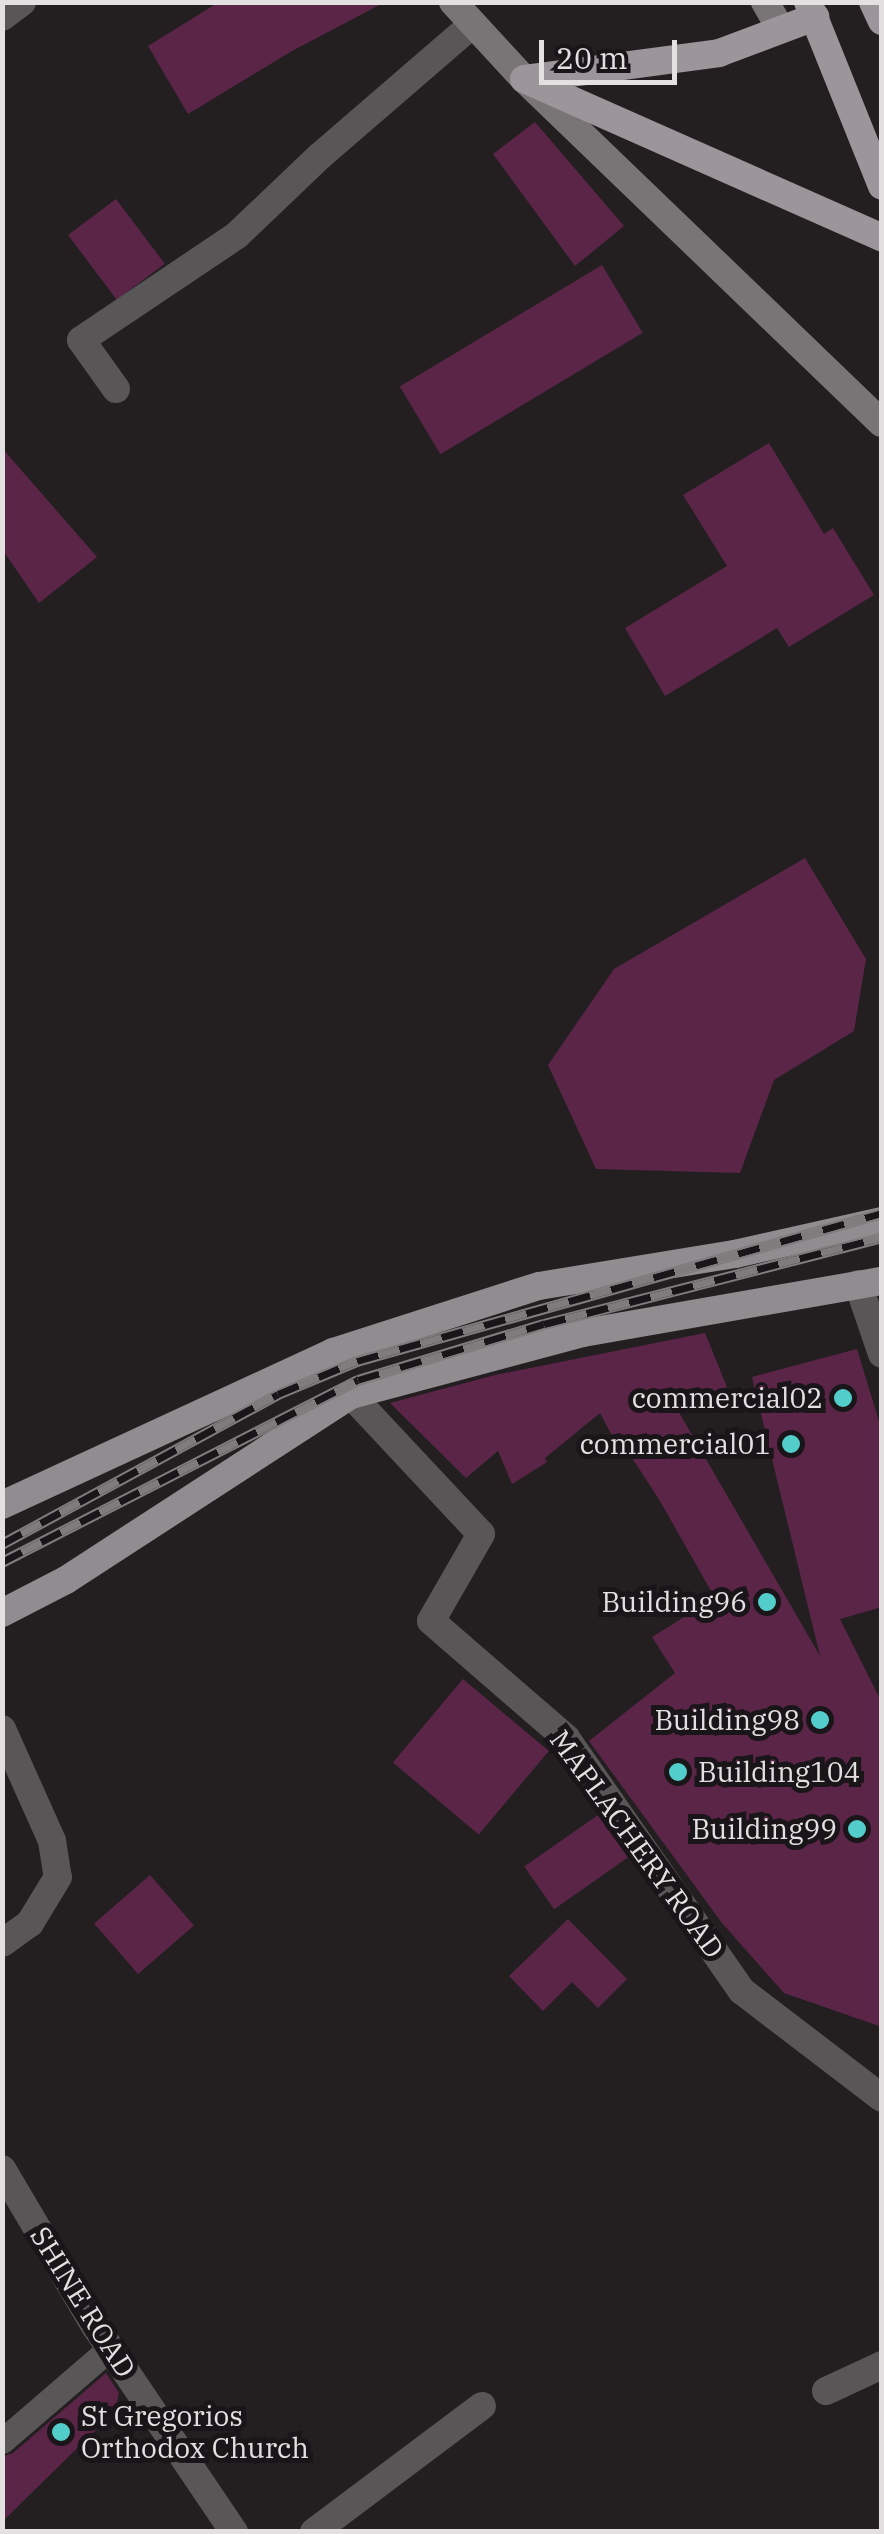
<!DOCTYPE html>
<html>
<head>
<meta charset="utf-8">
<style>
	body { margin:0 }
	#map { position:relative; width:884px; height:2534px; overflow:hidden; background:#231f21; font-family:"IBM Plex Serif",serif }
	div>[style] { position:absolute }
	.building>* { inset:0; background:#5b2548; transform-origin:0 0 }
	.service>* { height:25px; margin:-12.5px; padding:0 12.5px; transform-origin:12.5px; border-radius:12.5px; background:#595657 }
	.minor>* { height:28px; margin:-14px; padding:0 14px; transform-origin:14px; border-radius:14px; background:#595657 }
	.secondary>* { height:28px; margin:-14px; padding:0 14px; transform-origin:14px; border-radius:14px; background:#797577 }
	.primary>* { height:28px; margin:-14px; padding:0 14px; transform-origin:14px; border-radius:14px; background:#918c8f }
	.trunk>* { height:28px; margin:-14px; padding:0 14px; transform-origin:14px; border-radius:14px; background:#9c969a }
	.rail>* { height:11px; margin-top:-5.5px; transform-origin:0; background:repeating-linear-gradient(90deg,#1a1518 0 22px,#807c7e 0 44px); box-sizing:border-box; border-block:2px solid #807c7e }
	.dots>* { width:28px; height:28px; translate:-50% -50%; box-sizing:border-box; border:5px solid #1a1518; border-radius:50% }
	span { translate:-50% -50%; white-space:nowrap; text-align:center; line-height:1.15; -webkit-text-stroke:10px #1a1518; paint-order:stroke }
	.poi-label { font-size:28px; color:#e3e0e1 }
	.right { translate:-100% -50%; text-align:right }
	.left { translate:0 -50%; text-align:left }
	.street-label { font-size:28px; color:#e3e0e1 }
	.frame { position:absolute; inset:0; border:5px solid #e3e0e1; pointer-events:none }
	.scale { position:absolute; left:539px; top:40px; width:138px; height:45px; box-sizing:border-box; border:5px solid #e3e0e1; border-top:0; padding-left:12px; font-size:30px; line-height:35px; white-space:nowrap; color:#e3e0e1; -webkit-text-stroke:8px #1a1518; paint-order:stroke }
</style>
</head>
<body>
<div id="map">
	<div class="building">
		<i style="clip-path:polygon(219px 2px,385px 2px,292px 51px,188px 114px,148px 46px)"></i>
		<i style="clip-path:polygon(535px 122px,624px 226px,575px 266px,493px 154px)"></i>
		<i style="left:116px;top:199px;width:81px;height:60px;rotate:53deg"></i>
		<i style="left:602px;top:265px;width:79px;height:236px;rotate:59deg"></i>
		<i style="clip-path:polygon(769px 443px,824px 534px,833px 528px,874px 595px,789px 647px,777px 628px,665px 696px,625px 628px,727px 566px,683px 495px)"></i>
		<i style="clip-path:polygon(2px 448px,97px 557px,39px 603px,2px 549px)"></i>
		<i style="clip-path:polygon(805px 858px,866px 959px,854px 1031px,774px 1080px,740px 1173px,596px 1169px,548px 1065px,614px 969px)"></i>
		<i style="clip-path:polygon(705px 1333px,727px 1387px,677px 1409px,820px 1656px,752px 1377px,857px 1349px,882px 1431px,882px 1607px,840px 1619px,882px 1703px,882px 2027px,784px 1993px,722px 1923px,589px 1741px,675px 1673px,652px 1637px,715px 1598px,660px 1501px,621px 1441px,616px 1443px,600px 1413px,545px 1458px,547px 1462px,512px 1484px,498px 1451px,466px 1478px,390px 1403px,495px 1375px)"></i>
		<i style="left:463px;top:1679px;width:112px;height:109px;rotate:40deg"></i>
		<i style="left:598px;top:1815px;width:52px;height:90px;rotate:55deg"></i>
		<i style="left:150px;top:1875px;width:67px;height:74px;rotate:49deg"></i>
		<i style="clip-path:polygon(568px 1919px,627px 1979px,598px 2008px,572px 1982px,543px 2011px,509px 1976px)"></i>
		<i style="clip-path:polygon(106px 2373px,119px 2393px,115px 2411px,2px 2522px,2px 2457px,13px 2453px)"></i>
	</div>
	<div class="service">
		<i style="left:2px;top:2441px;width:143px;rotate:-40.7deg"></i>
	</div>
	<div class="minor">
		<i style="left:2px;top:17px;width:25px;rotate:-37deg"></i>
		<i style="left:116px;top:389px;width:60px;rotate:-125.5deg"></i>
		<i style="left:81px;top:340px;width:188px;rotate:-33.9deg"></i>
		<i style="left:237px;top:235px;width:115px;rotate:-43.6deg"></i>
		<i style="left:320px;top:156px;width:202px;rotate:-40.8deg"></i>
		<i style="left:858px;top:1284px;width:74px;rotate:71.1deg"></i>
		<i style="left:351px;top:1395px;width:190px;rotate:46.9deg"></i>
		<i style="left:481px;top:1534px;width:100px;rotate:119.9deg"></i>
		<i style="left:431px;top:1621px;width:179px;rotate:40.9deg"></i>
		<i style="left:566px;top:1738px;width:308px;rotate:55.2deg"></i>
		<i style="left:742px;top:1991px;width:176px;rotate:37.4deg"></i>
		<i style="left:2px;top:1729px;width:123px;rotate:65.9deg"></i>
		<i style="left:52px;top:1841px;width:36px;rotate:81deg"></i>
		<i style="left:58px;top:1877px;width:54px;rotate:121.3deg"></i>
		<i style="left:30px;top:1923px;width:34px;rotate:144deg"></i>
		<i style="left:2px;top:2169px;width:182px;rotate:59.4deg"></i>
		<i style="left:95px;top:2326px;width:249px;rotate:56deg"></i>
		<i style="left:826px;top:2391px;width:62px;rotate:-24.9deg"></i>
		<i style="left:314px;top:2532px;width:210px;rotate:-36.9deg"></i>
	</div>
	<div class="secondary">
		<i style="left:453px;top:2px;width:105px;rotate:47.3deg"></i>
		<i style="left:524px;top:79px;width:496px;rotate:43.9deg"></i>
		<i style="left:765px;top:2px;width:30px;rotate:60deg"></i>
	</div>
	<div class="primary">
		<i style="left:2px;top:1505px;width:365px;rotate:-24.8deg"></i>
		<i style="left:333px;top:1352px;width:216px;rotate:-17.8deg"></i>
		<i style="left:539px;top:1286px;width:199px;rotate:-9.3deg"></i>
		<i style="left:735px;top:1254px;width:151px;rotate:-12.7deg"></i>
		<i style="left:2px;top:1613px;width:72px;rotate:-27.3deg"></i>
		<i style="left:66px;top:1580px;width:340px;rotate:-33deg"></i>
		<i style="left:351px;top:1395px;width:240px;rotate:-15deg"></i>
		<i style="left:583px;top:1333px;width:303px;rotate:-9.9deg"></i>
	</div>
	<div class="trunk">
		<i style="left:808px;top:2px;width:198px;rotate:68.1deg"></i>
		<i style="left:873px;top:2px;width:21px;rotate:65deg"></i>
		<i style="left:524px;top:79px;width:392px;rotate:23.9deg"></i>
		<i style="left:525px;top:79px;width:196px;rotate:-7.6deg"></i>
		<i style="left:719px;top:53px;width:103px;rotate:-20.6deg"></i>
	</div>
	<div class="rail">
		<i style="left:2px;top:1544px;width:314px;rotate:-28.5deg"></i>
		<i style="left:278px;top:1394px;width:86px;rotate:-22.7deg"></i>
		<i style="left:357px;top:1361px;width:545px;rotate:-15.74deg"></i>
		<i style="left:2px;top:1562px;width:400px;rotate:-27.1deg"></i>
		<i style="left:358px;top:1380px;width:194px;rotate:-16.8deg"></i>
		<i style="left:544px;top:1324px;width:349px;rotate:-14.4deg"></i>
	</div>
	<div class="dots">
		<i style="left:843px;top:1398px;background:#53cdca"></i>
		<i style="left:791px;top:1444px;background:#53cdca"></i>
		<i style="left:767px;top:1602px;background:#53cdca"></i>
		<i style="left:820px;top:1720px;background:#53cdca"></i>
		<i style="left:678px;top:1772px;background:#53cdca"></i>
		<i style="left:857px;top:1829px;background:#53cdca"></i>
		<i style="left:61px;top:2432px;background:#53cdca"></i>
	</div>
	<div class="poi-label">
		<span class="right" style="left:823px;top:1398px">commercial02</span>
		<span class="right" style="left:771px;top:1444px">commercial01</span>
		<span class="right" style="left:747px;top:1602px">Building96</span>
		<span class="right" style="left:800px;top:1720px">Building98</span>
		<span class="left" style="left:698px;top:1772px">Building104</span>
		<span class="right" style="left:837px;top:1829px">Building99</span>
		<span class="left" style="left:81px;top:2432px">St Gregorios<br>Orthodox Church</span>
	</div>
	<div class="street-label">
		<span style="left:637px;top:1844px;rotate:54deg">MAPLACHERY ROAD</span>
		<span style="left:83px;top:2302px;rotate:58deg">SHINE ROAD</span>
	</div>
	<div class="frame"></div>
	<div class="scale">20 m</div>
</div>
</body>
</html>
